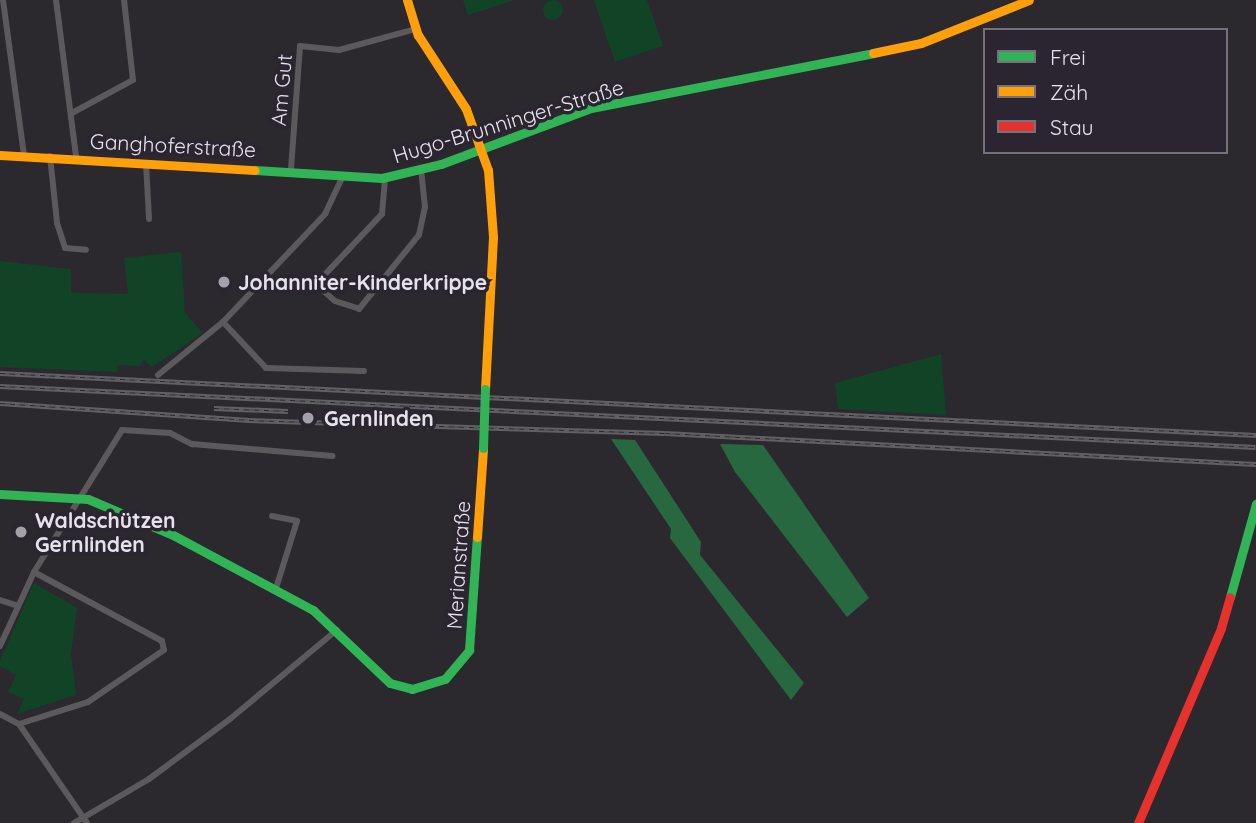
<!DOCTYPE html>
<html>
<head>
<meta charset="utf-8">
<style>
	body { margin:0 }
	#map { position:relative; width:1256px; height:823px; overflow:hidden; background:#2b282e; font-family:Quicksand,sans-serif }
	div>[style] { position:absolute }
	.green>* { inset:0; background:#114427 }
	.round { border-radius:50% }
	.forest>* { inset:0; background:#286841 }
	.street>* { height:6px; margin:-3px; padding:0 3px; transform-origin:3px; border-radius:3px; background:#5b595c }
	.fast>* { height:9px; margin:-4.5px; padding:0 4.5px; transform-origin:4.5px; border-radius:4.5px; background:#30b455 }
	.slow>* { height:9px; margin:-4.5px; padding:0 4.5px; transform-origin:4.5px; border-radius:4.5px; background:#ff9f0a }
	.jam>* { height:9px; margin:-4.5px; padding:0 4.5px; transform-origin:4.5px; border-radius:4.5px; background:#e5322d }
	.rail>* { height:4.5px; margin-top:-2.25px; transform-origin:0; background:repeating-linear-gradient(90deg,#2b2531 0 5px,#616064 0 10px); box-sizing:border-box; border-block:2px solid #616064 }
	.fast-bridge>* { height:9px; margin:-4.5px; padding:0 4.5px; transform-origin:4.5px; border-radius:4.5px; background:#30b455 }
	.dots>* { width:19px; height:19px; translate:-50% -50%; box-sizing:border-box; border:4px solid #2b2531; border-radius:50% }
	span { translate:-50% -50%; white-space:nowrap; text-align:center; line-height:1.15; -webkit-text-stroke:7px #2b2531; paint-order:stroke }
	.street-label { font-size:21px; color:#e6e2ea }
	.poi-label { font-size:21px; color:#e6e2ea; font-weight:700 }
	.left { translate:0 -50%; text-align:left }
	.legend { position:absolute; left:983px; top:28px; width:245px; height:126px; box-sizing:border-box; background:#2b2531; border:2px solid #76717b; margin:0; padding:9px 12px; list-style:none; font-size:21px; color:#e6e2ea }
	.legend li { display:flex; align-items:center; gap:14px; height:35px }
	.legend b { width:35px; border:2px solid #76717b }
</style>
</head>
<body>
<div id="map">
	<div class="green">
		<i style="clip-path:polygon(463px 0,515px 0,468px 15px)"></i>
		<i style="clip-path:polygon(594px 0,647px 0,663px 46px,615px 62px)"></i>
		<i class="round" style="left:543px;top:0;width:20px;height:20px"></i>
		<i style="clip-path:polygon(181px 252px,185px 313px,203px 333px,152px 367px,144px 360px,139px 366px,117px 365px,117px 372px,0 367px,0 261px,71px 269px,71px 293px,128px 294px,124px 258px)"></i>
		<i style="clip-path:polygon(941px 354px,946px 415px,838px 409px,835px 383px)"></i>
		<i style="clip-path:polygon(34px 583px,77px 608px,71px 654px,76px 695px,17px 714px,24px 699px,8px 692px,16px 675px,0 666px,0 661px)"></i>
	</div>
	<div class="forest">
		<i style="clip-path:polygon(611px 439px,635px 440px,701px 542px,700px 555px,804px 683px,791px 700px,670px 538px,671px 529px)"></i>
		<i style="clip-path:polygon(720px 444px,763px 445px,869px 598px,847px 617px,735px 472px)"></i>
	</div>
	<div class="street">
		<i style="left:3px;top:0;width:156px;rotate:82.3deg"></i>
		<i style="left:56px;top:0;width:158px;rotate:82.7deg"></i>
		<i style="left:72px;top:113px;width:69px;rotate:-28.4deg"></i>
		<i style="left:133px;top:80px;width:81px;rotate:-96.4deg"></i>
		<i style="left:50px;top:156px;width:67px;rotate:84deg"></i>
		<i style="left:57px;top:223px;width:26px;rotate:72deg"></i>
		<i style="left:65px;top:248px;width:21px;rotate:5deg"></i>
		<i style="left:146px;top:163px;width:56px;rotate:86.9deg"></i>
		<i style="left:291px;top:169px;width:123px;rotate:-85.8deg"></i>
		<i style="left:300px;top:46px;width:39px;rotate:6deg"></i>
		<i style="left:339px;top:50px;width:79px;rotate:-15.4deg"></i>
		<i style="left:266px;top:276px;width:10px;rotate:45deg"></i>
		<i style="left:273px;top:283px;width:43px;rotate:1.3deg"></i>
		<i style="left:316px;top:284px;width:96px;rotate:-46.7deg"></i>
		<i style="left:382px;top:214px;width:37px;rotate:-85deg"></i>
		<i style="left:316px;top:284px;width:25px;rotate:42deg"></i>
		<i style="left:335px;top:301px;width:25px;rotate:18deg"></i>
		<i style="left:359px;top:309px;width:95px;rotate:-51deg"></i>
		<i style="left:419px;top:235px;width:29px;rotate:-78deg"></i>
		<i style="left:425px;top:207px;width:38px;rotate:-96deg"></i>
		<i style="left:223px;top:322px;width:63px;rotate:46.9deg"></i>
		<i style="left:266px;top:368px;width:98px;rotate:1.8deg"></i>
		<i style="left:158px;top:375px;width:84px;rotate:-39.2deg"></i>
		<i style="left:223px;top:322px;width:149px;rotate:-46.6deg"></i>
		<i style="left:325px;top:214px;width:42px;rotate:-64.7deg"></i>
		<i style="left:272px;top:516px;width:25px;rotate:11deg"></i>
		<i style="left:297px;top:521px;width:70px;rotate:107.4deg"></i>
		<i style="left:0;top:600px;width:19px;rotate:18deg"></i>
		<i style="left:0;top:646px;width:81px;rotate:-65.3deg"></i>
		<i style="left:34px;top:572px;width:167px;rotate:-58.2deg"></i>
		<i style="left:122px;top:430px;width:48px;rotate:3.6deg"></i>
		<i style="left:170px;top:433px;width:25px;rotate:27deg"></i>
		<i style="left:192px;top:444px;width:141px;rotate:4.9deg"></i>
		<i style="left:0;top:714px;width:21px;rotate:28deg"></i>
		<i style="left:19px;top:724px;width:120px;rotate:55.5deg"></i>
		<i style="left:19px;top:724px;width:72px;rotate:-17.7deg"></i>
		<i style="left:88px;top:702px;width:92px;rotate:-34.4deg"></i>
		<i style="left:164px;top:650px;width:9px;rotate:-103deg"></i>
		<i style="left:162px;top:641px;width:145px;rotate:-151.7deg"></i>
		<i style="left:74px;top:823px;width:87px;rotate:-30.4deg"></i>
		<i style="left:149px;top:779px;width:101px;rotate:-36.5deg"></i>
		<i style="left:230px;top:719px;width:139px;rotate:-39.8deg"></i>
	</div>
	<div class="fast">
		<i style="left:255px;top:170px;width:127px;rotate:3.6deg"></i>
		<i style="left:382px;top:178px;width:61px;rotate:-13.3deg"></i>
		<i style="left:441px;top:164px;width:160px;rotate:-20.5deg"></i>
		<i style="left:591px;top:108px;width:287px;rotate:-11deg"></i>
		<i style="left:0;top:494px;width:88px;rotate:3.3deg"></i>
		<i style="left:88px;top:499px;width:92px;rotate:23deg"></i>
		<i style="left:173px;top:535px;width:159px;rotate:28.2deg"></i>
		<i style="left:313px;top:610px;width:106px;rotate:43.5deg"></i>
		<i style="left:390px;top:683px;width:23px;rotate:15deg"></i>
		<i style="left:412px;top:689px;width:34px;rotate:-17deg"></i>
		<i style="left:445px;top:679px;width:38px;rotate:-50deg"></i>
		<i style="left:469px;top:650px;width:113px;rotate:-86deg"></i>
		<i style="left:1230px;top:597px;width:97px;rotate:-74.4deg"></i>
	</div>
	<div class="slow">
		<i style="left:407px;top:0;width:37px;rotate:73deg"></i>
		<i style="left:418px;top:35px;width:88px;rotate:57deg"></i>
		<i style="left:466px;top:109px;width:65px;rotate:70.2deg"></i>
		<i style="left:488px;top:170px;width:67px;rotate:85.7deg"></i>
		<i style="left:493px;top:237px;width:152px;rotate:93deg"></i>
		<i style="left:873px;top:53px;width:49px;rotate:-11.8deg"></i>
		<i style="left:921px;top:43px;width:116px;rotate:-21.7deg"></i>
		<i style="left:0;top:155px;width:255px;rotate:3.4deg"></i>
		<i style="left:477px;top:537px;width:89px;rotate:-86.1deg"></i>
	</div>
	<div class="jam">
		<i style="left:1138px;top:823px;width:212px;rotate:-66.9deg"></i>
		<i style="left:1221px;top:628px;width:32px;rotate:-74deg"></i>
	</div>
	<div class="rail">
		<i style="left:0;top:373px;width:1258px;rotate:2.83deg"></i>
		<i style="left:0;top:386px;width:1257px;rotate:2.78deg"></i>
		<i style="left:0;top:403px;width:250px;rotate:3.9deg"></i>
		<i style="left:249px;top:420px;width:416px;rotate:1.8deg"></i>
		<i style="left:665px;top:433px;width:592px;rotate:3deg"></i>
		<i style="left:214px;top:408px;width:74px;rotate:2.3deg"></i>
	</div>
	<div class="fast-bridge">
		<i style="left:483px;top:448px;width:59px;rotate:-88.1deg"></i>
	</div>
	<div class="dots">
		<i style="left:224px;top:282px;background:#a5a1a8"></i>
		<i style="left:308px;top:418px;background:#a5a1a8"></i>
		<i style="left:21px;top:532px;background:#a5a1a8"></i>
	</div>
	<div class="street-label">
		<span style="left:281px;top:90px;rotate:-85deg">Am Gut</span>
		<span style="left:508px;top:121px;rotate:-17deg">Hugo-Brunninger-Straße</span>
		<span style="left:173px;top:145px;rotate:3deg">Ganghoferstraße</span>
		<span style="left:458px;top:565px;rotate:-86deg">Merianstraße</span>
	</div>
	<div class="poi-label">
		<span class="left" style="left:238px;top:282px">Johanniter-Kinderkrippe</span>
		<span class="left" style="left:324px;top:418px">Gernlinden</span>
		<span class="left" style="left:35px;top:532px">Waldschützen<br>Gernlinden</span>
	</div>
	<ul class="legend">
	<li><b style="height:9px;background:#30b455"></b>Frei</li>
	<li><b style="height:9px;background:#ff9f0a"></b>Zäh</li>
	<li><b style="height:9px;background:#e5322d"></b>Stau</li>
	</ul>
</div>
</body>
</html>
